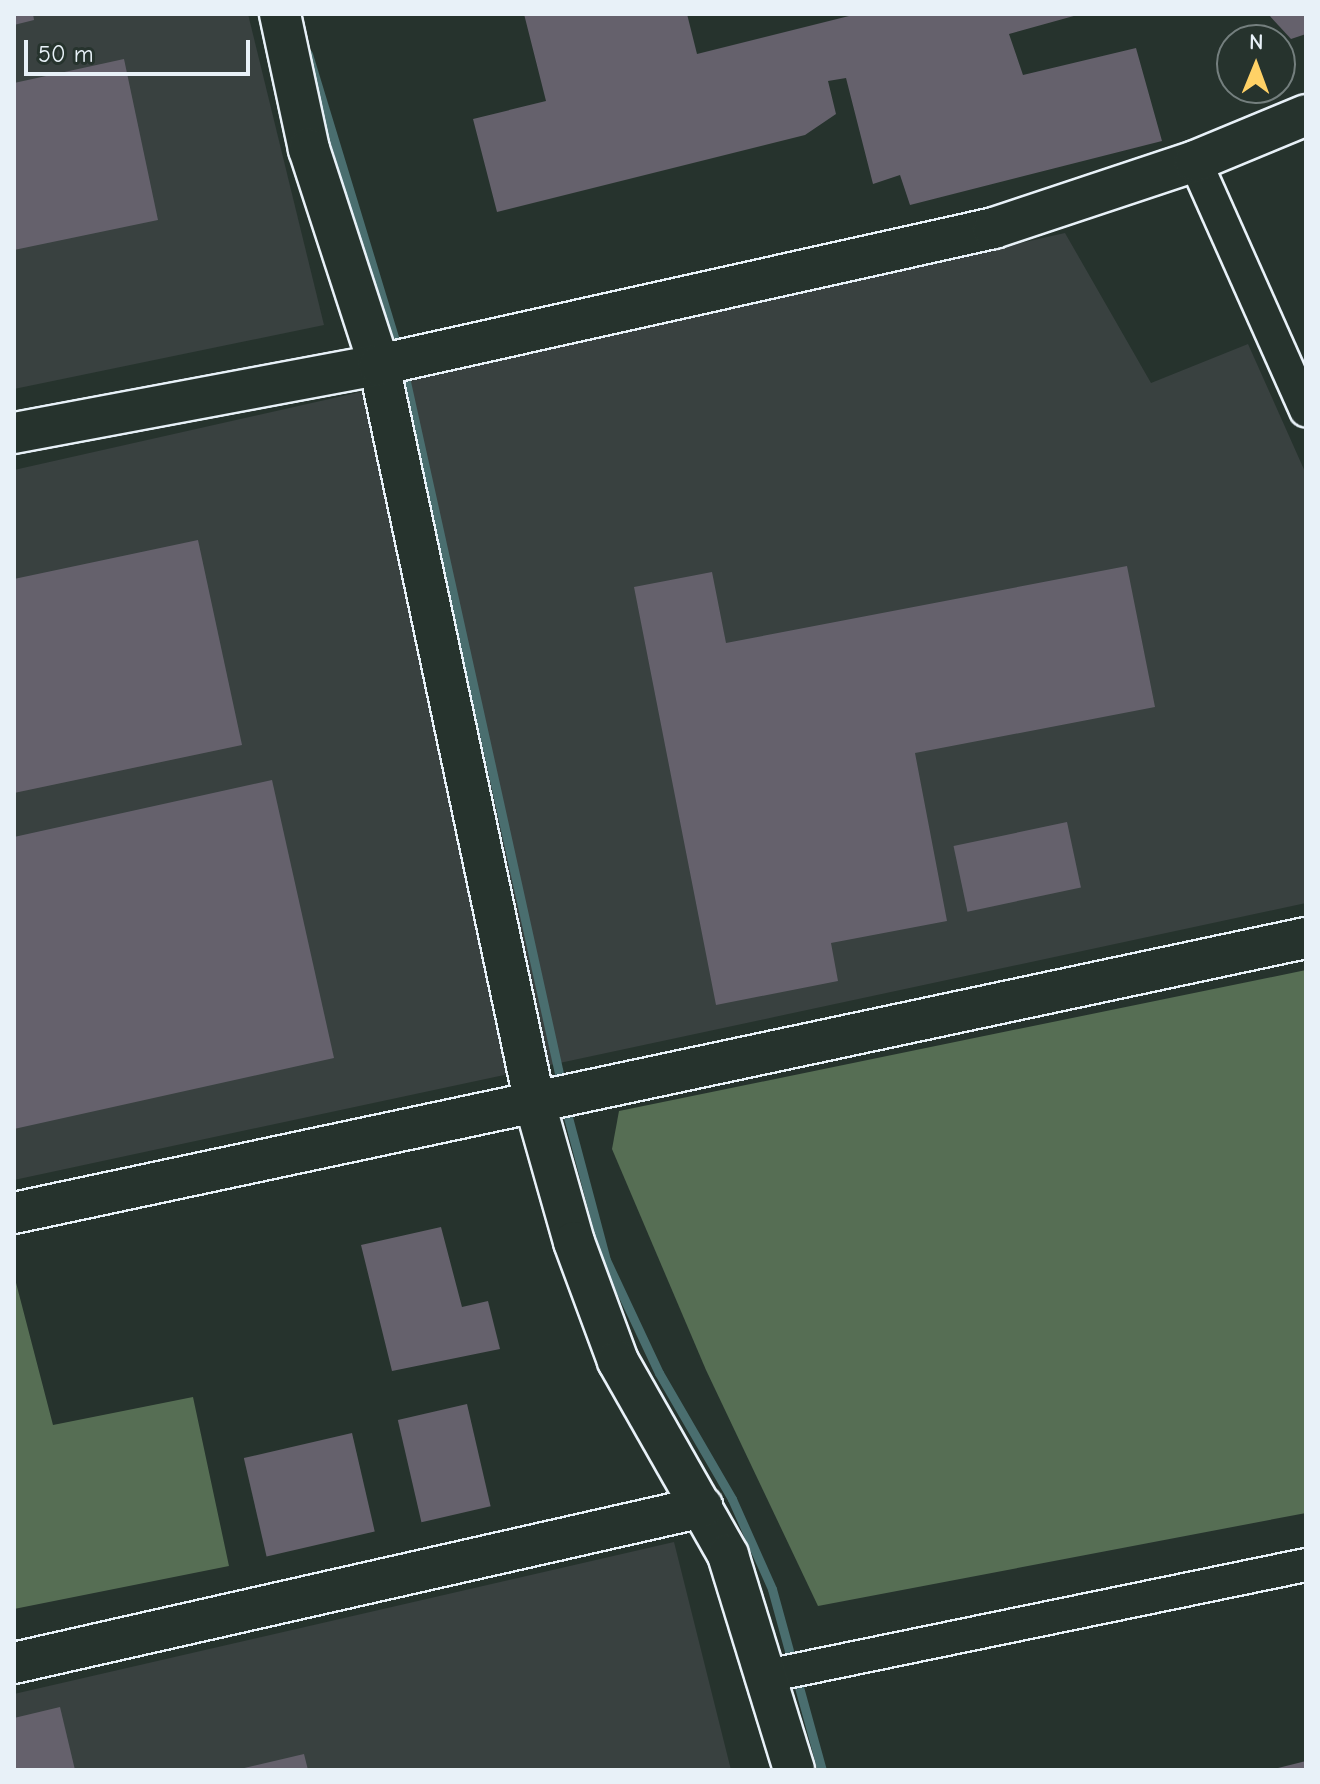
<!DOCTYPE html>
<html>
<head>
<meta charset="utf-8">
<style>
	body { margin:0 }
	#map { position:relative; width:1320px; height:1784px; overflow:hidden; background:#26332d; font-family:"Comic Neue",sans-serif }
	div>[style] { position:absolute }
	.built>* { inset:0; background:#394140 }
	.green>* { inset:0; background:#566e54 }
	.stream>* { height:9px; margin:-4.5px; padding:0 4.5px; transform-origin:4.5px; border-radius:4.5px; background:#4a6e6f }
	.building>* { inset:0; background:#65616c; transform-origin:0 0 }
	.roads { filter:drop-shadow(2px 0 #e8f1f8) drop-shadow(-2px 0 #e8f1f8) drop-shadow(0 2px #e8f1f8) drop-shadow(0 -2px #e8f1f8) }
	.minor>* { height:32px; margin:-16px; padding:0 16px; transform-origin:16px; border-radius:16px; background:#26332d }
	.tertiary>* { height:40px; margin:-20px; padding:0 20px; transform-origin:20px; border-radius:20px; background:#26332d }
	span { translate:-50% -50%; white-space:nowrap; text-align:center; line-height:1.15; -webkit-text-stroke:6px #26332d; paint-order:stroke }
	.frame { position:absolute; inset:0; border:16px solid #e8f1f8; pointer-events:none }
	.north { position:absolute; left:1216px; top:24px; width:80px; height:80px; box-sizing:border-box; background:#26332d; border:2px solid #747f7e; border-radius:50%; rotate:1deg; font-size:22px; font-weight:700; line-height:32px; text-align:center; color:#e8f1f8 }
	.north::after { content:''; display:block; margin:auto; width:28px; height:36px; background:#ffd166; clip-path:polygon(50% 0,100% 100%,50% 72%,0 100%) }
	.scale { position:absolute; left:24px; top:40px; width:226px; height:36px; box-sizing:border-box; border:4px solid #e8f1f8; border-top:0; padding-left:10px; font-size:24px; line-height:28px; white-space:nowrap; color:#e8f1f8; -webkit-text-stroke:6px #26332d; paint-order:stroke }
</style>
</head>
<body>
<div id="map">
	<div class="built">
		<i style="clip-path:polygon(14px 14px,248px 14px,324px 325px,14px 389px)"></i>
		<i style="clip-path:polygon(1065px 233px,1151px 383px,1248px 344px,1306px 474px,1306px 903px,14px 1180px,14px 470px)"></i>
		<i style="clip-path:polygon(674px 1542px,731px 1770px,14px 1770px,14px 1694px)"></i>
	</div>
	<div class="green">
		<i style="clip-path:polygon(1306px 970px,1306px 1513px,818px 1606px,706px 1370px,612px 1149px,619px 1111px)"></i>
		<i style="clip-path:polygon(14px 1275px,53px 1425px,193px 1397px,229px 1566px,14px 1609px)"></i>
	</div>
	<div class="stream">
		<i style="left:308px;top:54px;width:309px;rotate:73.1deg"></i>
		<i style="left:403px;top:368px;width:736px;rotate:77.53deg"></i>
		<i style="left:565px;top:1106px;width:159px;rotate:75.1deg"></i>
		<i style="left:606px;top:1260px;width:125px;rotate:64.9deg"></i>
		<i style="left:659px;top:1373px;width:146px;rotate:59.9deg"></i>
		<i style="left:732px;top:1499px;width:98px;rotate:66deg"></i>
		<i style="left:772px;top:1589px;width:188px;rotate:74.6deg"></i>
	</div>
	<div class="building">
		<i style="clip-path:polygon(14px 14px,33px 14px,34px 20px,14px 25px)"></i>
		<i style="clip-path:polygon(524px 14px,687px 14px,697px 54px,857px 14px,1081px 14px,1009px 34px,1023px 75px,1136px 48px,1162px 141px,910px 205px,900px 175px,873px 184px,846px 78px,828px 81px,836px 114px,805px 135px,497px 212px,473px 119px,546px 101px)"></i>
		<i style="clip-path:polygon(1268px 14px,1306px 14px,1306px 34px,1291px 39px)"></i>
		<i style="clip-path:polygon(124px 59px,158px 220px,14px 250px,14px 83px)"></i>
		<i style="clip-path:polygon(198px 540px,242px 745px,14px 793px,14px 579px)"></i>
		<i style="clip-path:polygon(1127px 566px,1155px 707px,915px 753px,947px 921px,831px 943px,838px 981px,716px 1005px,634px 587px,712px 572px,726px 643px)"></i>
		<i style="clip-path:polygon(272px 780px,334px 1058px,14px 1129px,14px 837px)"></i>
		<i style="left:1067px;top:822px;width:67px;height:116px;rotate:78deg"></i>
		<i style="clip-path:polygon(441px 1227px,462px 1307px,488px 1301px,500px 1349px,392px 1371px,361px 1245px)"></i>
		<i style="left:467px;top:1404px;width:105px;height:71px;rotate:77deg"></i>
		<i style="left:352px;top:1433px;width:101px;height:111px;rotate:77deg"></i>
		<i style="clip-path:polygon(60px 1707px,75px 1770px,14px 1770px,14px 1718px)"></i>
		<i style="clip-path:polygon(304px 1754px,308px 1770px,240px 1770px,240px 1769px)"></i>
		<i style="clip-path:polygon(1306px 1761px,1306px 1770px,1274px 1770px,1274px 1769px)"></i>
	</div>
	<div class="roads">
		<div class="minor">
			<i style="left:1195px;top:161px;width:273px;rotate:66deg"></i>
			<i style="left:767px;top:1676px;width:550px;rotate:-11.64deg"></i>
		</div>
		<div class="tertiary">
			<i style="left:280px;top:14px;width:138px;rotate:77.9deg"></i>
			<i style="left:309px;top:149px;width:227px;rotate:72deg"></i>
			<i style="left:379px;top:365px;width:755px;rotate:78.08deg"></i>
			<i style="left:535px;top:1104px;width:143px;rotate:74.2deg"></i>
			<i style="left:574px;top:1242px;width:127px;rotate:69.7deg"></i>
			<i style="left:618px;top:1361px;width:223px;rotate:60.4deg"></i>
			<i style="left:728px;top:1555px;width:225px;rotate:72.9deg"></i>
			<i style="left:14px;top:433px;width:371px;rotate:-10.6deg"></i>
			<i style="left:379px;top:365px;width:630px;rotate:-12.56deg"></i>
			<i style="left:994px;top:228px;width:212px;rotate:-18.4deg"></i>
			<i style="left:1195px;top:161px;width:120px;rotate:-22.5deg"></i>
			<i style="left:14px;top:1213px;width:1321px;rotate:-12.02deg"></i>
			<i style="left:14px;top:1663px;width:706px;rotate:-12.76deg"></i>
		</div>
	</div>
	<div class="frame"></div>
	<div class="north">N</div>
	<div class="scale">50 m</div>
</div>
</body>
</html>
